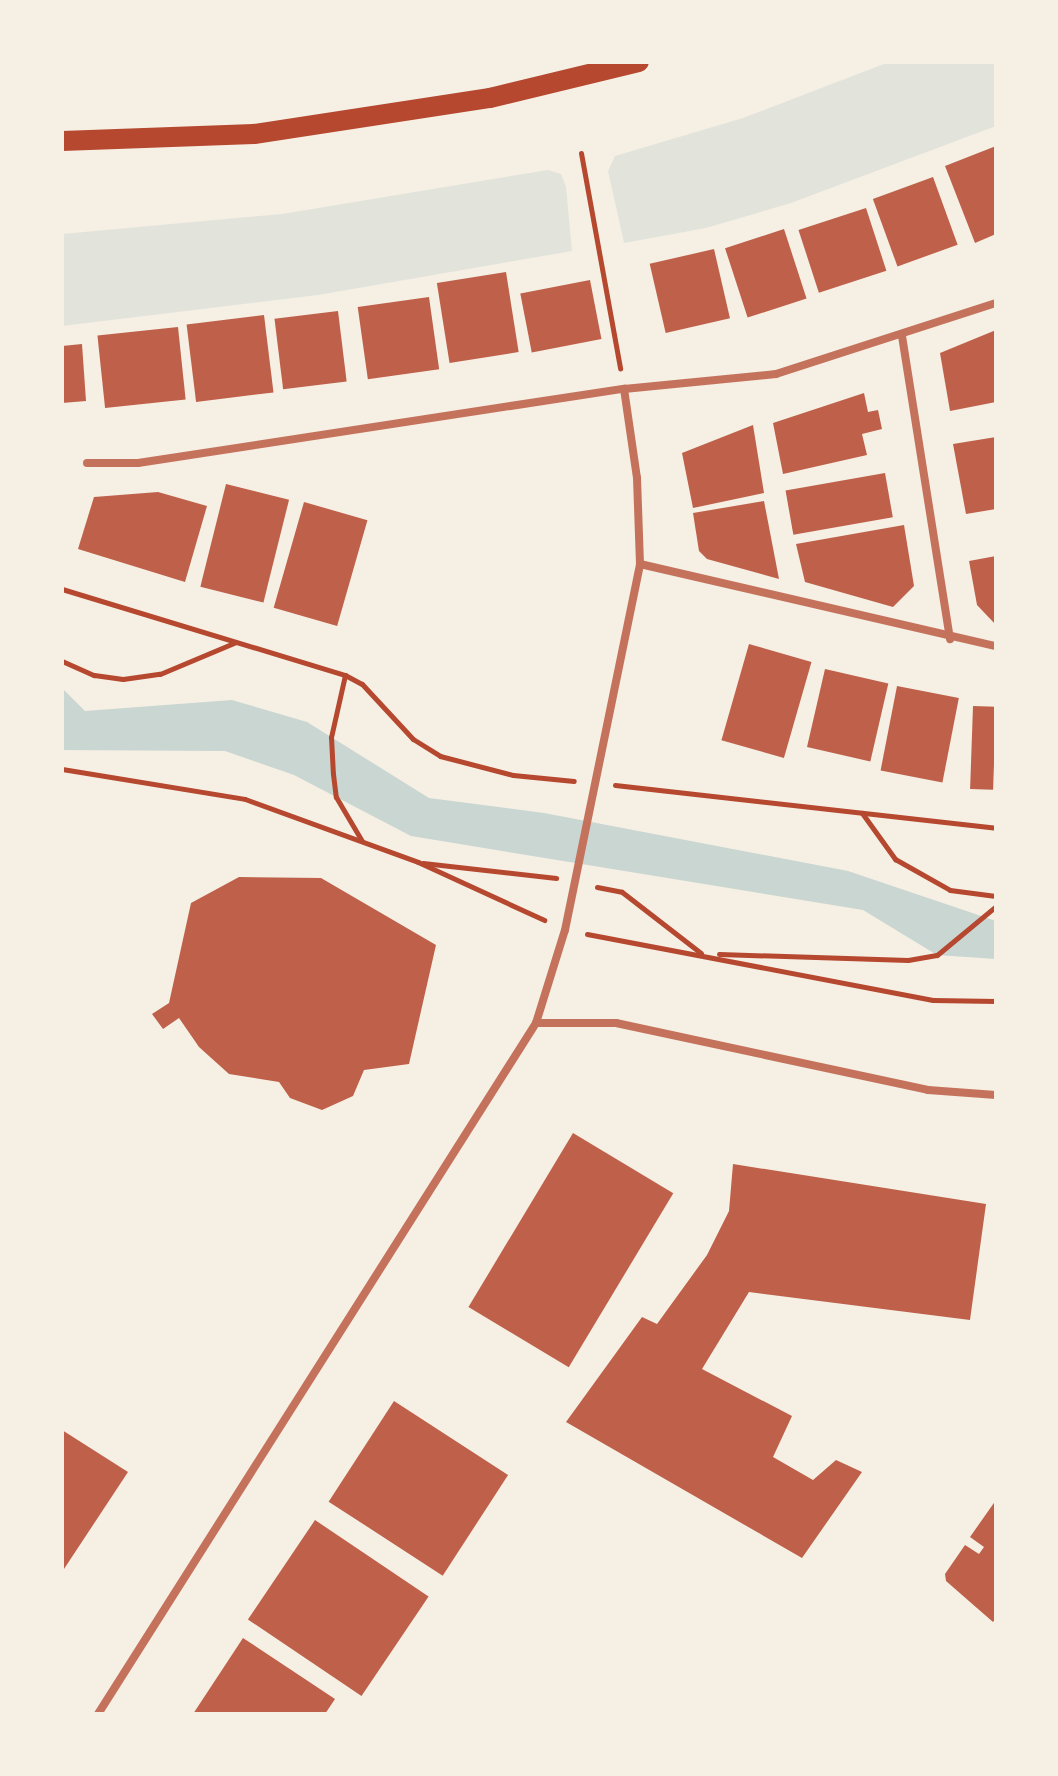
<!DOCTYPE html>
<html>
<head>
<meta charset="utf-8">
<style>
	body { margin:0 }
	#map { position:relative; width:1058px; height:1776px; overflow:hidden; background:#f6efe4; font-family:Lato,sans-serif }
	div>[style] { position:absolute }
	.green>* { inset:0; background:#e2e4dc }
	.water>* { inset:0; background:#c9d6d2 }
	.building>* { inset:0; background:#bf614a; transform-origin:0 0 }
	.path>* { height:5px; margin:-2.5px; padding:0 2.5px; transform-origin:2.5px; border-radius:2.5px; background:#b5482f }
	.minor>* { height:8px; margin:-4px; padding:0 4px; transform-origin:4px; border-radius:4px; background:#c5725c }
	.primary>* { height:20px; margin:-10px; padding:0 10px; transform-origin:10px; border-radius:10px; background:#b5482f }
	span { translate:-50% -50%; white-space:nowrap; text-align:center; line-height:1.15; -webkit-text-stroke:8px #f6efe4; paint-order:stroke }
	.frame { position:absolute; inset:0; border:64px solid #f6efe4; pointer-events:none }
</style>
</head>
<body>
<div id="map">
	<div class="green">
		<i style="clip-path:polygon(889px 62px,996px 62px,996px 126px,791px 203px,706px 228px,624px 243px,608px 171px,615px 156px,743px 118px)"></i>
		<i style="clip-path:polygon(548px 170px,561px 174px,566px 187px,572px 251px,318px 295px,62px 326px,62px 234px,282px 214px)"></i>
	</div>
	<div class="water">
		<i style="clip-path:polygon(62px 688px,85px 711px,232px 700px,307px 722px,429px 798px,544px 813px,848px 871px,996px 921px,996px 959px,937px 955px,863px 910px,411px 836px,294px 775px,225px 751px,62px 750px)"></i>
	</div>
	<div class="building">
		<i style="clip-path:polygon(996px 146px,996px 234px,975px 243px,945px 166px)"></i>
		<i style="left:933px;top:177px;width:72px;height:64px;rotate:70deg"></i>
		<i style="left:866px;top:208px;width:66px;height:71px;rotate:72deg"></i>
		<i style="left:784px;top:229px;width:73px;height:62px;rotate:72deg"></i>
		<i style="left:714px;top:249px;width:71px;height:66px;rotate:77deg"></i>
		<i style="left:506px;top:272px;width:81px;height:70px;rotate:81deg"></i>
		<i style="left:590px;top:280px;width:60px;height:71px;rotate:79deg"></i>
		<i style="left:429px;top:297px;width:73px;height:72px;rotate:82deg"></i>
		<i style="left:338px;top:311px;width:71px;height:64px;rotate:83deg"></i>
		<i style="left:264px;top:315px;width:78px;height:78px;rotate:83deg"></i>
		<i style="left:178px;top:327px;width:73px;height:81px;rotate:84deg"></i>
		<i style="clip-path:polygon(996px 330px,996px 402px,950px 411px,940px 353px)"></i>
		<i style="clip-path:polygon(82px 344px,86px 401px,62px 403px,62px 346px)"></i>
		<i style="clip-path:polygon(864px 393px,868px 412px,878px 410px,882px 429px,862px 434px,867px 455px,783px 474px,773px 423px)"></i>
		<i style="clip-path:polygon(753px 425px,764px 493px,693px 508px,682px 453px)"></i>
		<i style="clip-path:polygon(996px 437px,996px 509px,966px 514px,953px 444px)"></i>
		<i style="left:885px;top:473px;width:45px;height:101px;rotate:80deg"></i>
		<i style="left:226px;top:484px;width:65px;height:106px;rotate:14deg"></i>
		<i style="clip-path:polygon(158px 492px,207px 506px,185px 582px,78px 549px,94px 497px)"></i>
		<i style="clip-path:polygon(764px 501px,779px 579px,707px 559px,699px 551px,693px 513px)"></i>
		<i style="left:304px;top:502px;width:66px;height:110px;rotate:16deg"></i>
		<i style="clip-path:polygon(904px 525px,914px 586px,893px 607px,805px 582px,796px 544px)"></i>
		<i style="clip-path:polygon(996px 556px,996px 625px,977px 605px,969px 561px)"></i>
		<i style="left:749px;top:644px;width:65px;height:100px;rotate:16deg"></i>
		<i style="left:825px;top:669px;width:65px;height:80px;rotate:13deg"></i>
		<i style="left:897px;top:686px;width:63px;height:86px;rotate:11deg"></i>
		<i style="left:973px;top:706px;width:23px;height:83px;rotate:2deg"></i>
		<i style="clip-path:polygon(239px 877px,321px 878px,436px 945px,409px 1064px,364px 1070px,353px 1096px,322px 1110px,290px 1098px,279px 1082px,229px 1074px,199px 1047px,179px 1018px,163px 1029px,152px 1014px,169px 1003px,191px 903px)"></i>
		<i style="left:573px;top:1133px;width:117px;height:203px;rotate:31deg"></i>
		<i style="clip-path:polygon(733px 1164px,986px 1204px,970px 1320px,749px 1292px,702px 1369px,792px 1416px,773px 1457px,813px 1480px,836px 1460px,862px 1472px,802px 1558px,566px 1422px,642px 1317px,657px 1324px,707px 1255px,729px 1211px)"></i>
		<i style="left:394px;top:1401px;width:136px;height:120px;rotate:33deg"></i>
		<i style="clip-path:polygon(62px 1430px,128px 1472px,62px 1572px)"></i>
		<i style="clip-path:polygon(996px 1500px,996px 1618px,993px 1622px,946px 1581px,945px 1574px,965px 1545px,979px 1554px,984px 1547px,970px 1537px)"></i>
		<i style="left:315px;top:1520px;width:137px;height:120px;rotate:34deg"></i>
		<i style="clip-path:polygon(243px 1638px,335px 1699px,325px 1714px,193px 1714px)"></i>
	</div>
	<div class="path">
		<i style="left:581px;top:153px;width:219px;rotate:79.7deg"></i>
		<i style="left:62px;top:589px;width:296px;rotate:16.9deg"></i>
		<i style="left:345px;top:675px;width:19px;rotate:28deg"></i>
		<i style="left:362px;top:684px;width:75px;rotate:47.2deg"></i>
		<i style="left:413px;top:739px;width:32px;rotate:32deg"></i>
		<i style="left:440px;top:756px;width:75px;rotate:14.6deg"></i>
		<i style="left:513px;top:775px;width:61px;rotate:5.6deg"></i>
		<i style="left:62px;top:661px;width:35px;rotate:24deg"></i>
		<i style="left:94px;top:675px;width:29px;rotate:8deg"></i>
		<i style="left:123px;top:679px;width:37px;rotate:-8deg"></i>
		<i style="left:160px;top:674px;width:82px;rotate:-22.8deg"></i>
		<i style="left:345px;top:675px;width:64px;rotate:102.7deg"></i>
		<i style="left:331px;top:737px;width:37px;rotate:87deg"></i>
		<i style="left:333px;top:774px;width:23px;rotate:83deg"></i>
		<i style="left:336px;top:797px;width:51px;rotate:59.4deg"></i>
		<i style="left:62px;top:769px;width:185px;rotate:9.3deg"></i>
		<i style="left:245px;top:799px;width:184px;rotate:20deg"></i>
		<i style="left:418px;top:862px;width:139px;rotate:24.7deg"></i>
		<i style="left:615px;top:785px;width:383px;rotate:6.4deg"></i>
		<i style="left:862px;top:813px;width:57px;rotate:54.3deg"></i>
		<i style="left:895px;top:859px;width:63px;rotate:29.4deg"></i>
		<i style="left:950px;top:890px;width:46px;rotate:7.4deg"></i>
		<i style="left:423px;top:863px;width:134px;rotate:6.4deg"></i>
		<i style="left:597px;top:887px;width:25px;rotate:11deg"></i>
		<i style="left:622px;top:892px;width:100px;rotate:37.7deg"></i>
		<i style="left:587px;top:934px;width:352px;rotate:10.8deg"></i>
		<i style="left:933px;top:1000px;width:63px;rotate:0.9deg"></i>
		<i style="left:719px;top:954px;width:189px;rotate:1.8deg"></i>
		<i style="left:908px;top:960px;width:29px;rotate:-10deg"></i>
		<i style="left:937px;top:955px;width:77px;rotate:-39.7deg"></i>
	</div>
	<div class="minor">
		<i style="left:902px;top:336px;width:307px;rotate:81deg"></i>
		<i style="left:87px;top:463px;width:51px"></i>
		<i style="left:138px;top:463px;width:492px;rotate:-8.7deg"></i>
		<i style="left:624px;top:389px;width:153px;rotate:-5.6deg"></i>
		<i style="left:776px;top:374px;width:231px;rotate:-17.9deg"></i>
		<i style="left:640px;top:564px;width:365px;rotate:13deg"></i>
		<i style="left:536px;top:1023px;width:97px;rotate:-72.7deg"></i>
		<i style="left:565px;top:930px;width:374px;rotate:-78.4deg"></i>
		<i style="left:640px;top:564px;width:86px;rotate:-92deg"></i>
		<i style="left:637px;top:478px;width:90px;rotate:-98.3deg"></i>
		<i style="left:98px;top:1714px;width:818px;rotate:-57.63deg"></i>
		<i style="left:536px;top:1023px;width:80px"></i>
		<i style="left:616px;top:1023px;width:319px;rotate:12.1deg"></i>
		<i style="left:928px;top:1090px;width:68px;rotate:4.2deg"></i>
	</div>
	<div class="primary">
		<i style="left:62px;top:141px;width:192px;rotate:-2.1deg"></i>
		<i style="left:254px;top:134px;width:239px;rotate:-8.7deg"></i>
		<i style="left:490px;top:98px;width:153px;rotate:-13.6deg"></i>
	</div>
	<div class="frame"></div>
</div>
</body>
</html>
